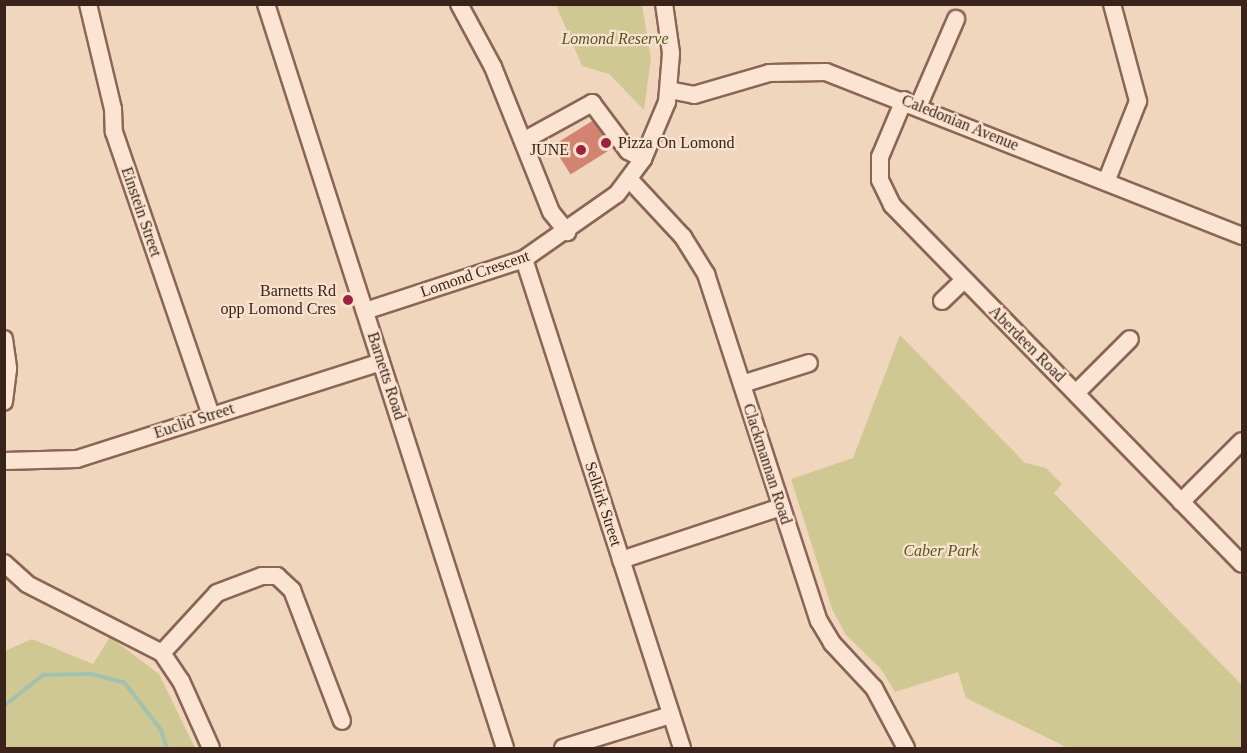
<!DOCTYPE html>
<html>
<head>
<meta charset="utf-8">
<style>
	body { margin:0 }
	#map { position:relative; width:1247px; height:753px; overflow:hidden; background:#f1d6be; font-family:"Times New Roman",serif }
	div>[style] { position:absolute }
	.green>* { inset:0; background:#d0c892 }
	.stream>* { height:4px; margin:-2px; padding:0 2px; transform-origin:2px; border-radius:2px; background:#a2c2b1 }
	.building>* { inset:0; background:#d28371; transform-origin:0 0 }
	.roads { filter:drop-shadow(2px 0 #8b6556) drop-shadow(-2px 0 #8b6556) drop-shadow(0 2px #8b6556) drop-shadow(0 -2px #8b6556) }
	.minor>* { height:16px; margin:-8px; padding:0 8px; transform-origin:8px; border-radius:8px; background:#fbe5d2 }
	.dots>* { width:16px; height:16px; translate:-50% -50%; box-sizing:border-box; border:3px solid #f8e2ce; border-radius:50% }
	span { translate:-50% -50%; white-space:nowrap; text-align:center; line-height:1.15; -webkit-text-stroke:4.5px #f8e2ce; paint-order:stroke }
	.park-label { font-size:16px; color:#565720; font-style:italic }
	.street-label { font-size:16px; color:#39231b }
	.poi-label { font-size:16px; color:#39231b }
	.left { translate:0 -50%; text-align:left }
	.right { translate:-100% -50%; text-align:right }
	.frame { position:absolute; inset:0; border:6px solid #39231b; pointer-events:none }
</style>
</head>
<body>
<div id="map">
	<div class="green">
		<i style="clip-path:polygon(556px 5px,642px 5px,651px 58px,644px 110px,609px 74px,582px 66px)"></i>
		<i style="clip-path:polygon(900px 335px,1025px 463px,1046px 468px,1062px 484px,1054px 493px,1242px 685px,1242px 748px,1068px 748px,966px 698px,958px 672px,895px 692px,881px 669px,846px 635px,832px 609px,791px 479px,853px 458px)"></i>
		<i style="clip-path:polygon(110px 637px,159px 674px,195px 748px,5px 748px,5px 651px,32px 639px,93px 664px)"></i>
	</div>
	<div class="stream">
		<i style="left:4px;top:706px;width:50px;rotate:-38.5deg"></i>
		<i style="left:43px;top:675px;width:48px;rotate:-1.2deg"></i>
		<i style="left:91px;top:674px;width:34px;rotate:14deg"></i>
		<i style="left:124px;top:682px;width:61px;rotate:52.4deg"></i>
		<i style="left:161px;top:730px;width:19px;rotate:72deg"></i>
	</div>
	<div class="building">
		<i style="left:600px;top:116px;width:34px;height:56px;rotate:58deg"></i>
	</div>
	<div class="roads">
		<div class="minor">
			<i style="left:88px;top:4px;width:108px;rotate:76.6deg"></i>
			<i style="left:113px;top:109px;width:23px;rotate:88deg"></i>
			<i style="left:114px;top:132px;width:299px;rotate:71.1deg"></i>
			<i style="left:266px;top:4px;width:781px;rotate:72.19deg"></i>
			<i style="left:459px;top:4px;width:72px;rotate:61.6deg"></i>
			<i style="left:493px;top:67px;width:156px;rotate:68.2deg"></i>
			<i style="left:551px;top:212px;width:26px;rotate:51deg"></i>
			<i style="left:669px;top:90px;width:25px;rotate:11deg"></i>
			<i style="left:694px;top:95px;width:78px;rotate:-16.3deg"></i>
			<i style="left:769px;top:73px;width:57px;rotate:-1deg"></i>
			<i style="left:826px;top:72px;width:447px;rotate:21.5deg"></i>
			<i style="left:904px;top:100px;width:62px;rotate:112.8deg"></i>
			<i style="left:880px;top:157px;width:23px;rotate:90deg"></i>
			<i style="left:880px;top:180px;width:28px;rotate:64deg"></i>
			<i style="left:892px;top:205px;width:501px;rotate:45.73deg"></i>
			<i style="left:918px;top:107px;width:96px;rotate:-66.6deg"></i>
			<i style="left:523px;top:141px;width:79px;rotate:-28.8deg"></i>
			<i style="left:592px;top:103px;width:60px;rotate:53.1deg"></i>
			<i style="left:628px;top:151px;width:17px;rotate:28deg"></i>
			<i style="left:630px;top:180px;width:78px;rotate:47.1deg"></i>
			<i style="left:683px;top:237px;width:44px;rotate:58.1deg"></i>
			<i style="left:706px;top:274px;width:365px;rotate:72deg"></i>
			<i style="left:819px;top:621px;width:26px;rotate:59deg"></i>
			<i style="left:832px;top:643px;width:62px;rotate:47deg"></i>
			<i style="left:874px;top:688px;width:68px;rotate:61.9deg"></i>
			<i style="left:1106px;top:182px;width:87px;rotate:-68.4deg"></i>
			<i style="left:1138px;top:101px;width:100px;rotate:-105deg"></i>
			<i style="left:524px;top:259px;width:514px;rotate:72.09deg"></i>
			<i style="left:942px;top:301px;width:30px;rotate:-44deg"></i>
			<i style="left:365px;top:311px;width:167px;rotate:-18.1deg"></i>
			<i style="left:524px;top:259px;width:113px;rotate:-35deg"></i>
			<i style="left:617px;top:194px;width:44px;rotate:-53.4deg"></i>
			<i style="left:643px;top:159px;width:62px;rotate:-67.2deg"></i>
			<i style="left:667px;top:102px;width:49px;rotate:-85.3deg"></i>
			<i style="left:671px;top:53px;width:49px;rotate:-98.1deg"></i>
			<i style="left:4px;top:339px;width:30px;rotate:82deg"></i>
			<i style="left:8px;top:369px;width:33px;rotate:97deg"></i>
			<i style="left:742px;top:384px;width:70px;rotate:-17.4deg"></i>
			<i style="left:1076px;top:393px;width:76px;rotate:-45deg"></i>
			<i style="left:4px;top:461px;width:73px;rotate:-1.6deg"></i>
			<i style="left:77px;top:459px;width:319px;rotate:-17.7deg"></i>
			<i style="left:1181px;top:502px;width:86px;rotate:-45deg"></i>
			<i style="left:621px;top:560px;width:169px;rotate:-18.3deg"></i>
			<i style="left:4px;top:563px;width:31px;rotate:42deg"></i>
			<i style="left:27px;top:584px;width:152px;rotate:27.1deg"></i>
			<i style="left:162px;top:653px;width:34px;rotate:56deg"></i>
			<i style="left:181px;top:681px;width:73px;rotate:65.9deg"></i>
			<i style="left:162px;top:653px;width:81px;rotate:-47.5deg"></i>
			<i style="left:217px;top:593px;width:48px;rotate:-20.7deg"></i>
			<i style="left:262px;top:576px;width:15px"></i>
			<i style="left:277px;top:576px;width:21px;rotate:43deg"></i>
			<i style="left:292px;top:590px;width:140px;rotate:69.1deg"></i>
			<i style="left:563px;top:748px;width:113px;rotate:-17deg"></i>
		</div>
	</div>
	<div class="dots">
		<i style="left:606px;top:143px;background:#9e213f"></i>
		<i style="left:581px;top:150px;background:#9e213f"></i>
		<i style="left:348px;top:300px;background:#9e213f"></i>
	</div>
	<div class="park-label">
		<span style="left:615px;top:39px">Lomond Reserve</span>
		<span style="left:941px;top:551px">Caber Park</span>
	</div>
	<div class="street-label">
		<span style="left:960px;top:123px;rotate:22deg">Caledonian Avenue</span>
		<span style="left:141px;top:212px;rotate:71deg">Einstein Street</span>
		<span style="left:475px;top:274px;rotate:-19deg">Lomond Crescent</span>
		<span style="left:1027px;top:344px;rotate:45deg">Aberdeen Road</span>
		<span style="left:386px;top:376px;rotate:72deg">Barnetts Road</span>
		<span style="left:194px;top:421px;rotate:-18deg">Euclid Street</span>
		<span style="left:767px;top:464px;rotate:72deg">Clackmannan Road</span>
		<span style="left:603px;top:504px;rotate:72deg">Selkirk Street</span>
	</div>
	<div class="poi-label">
		<span class="left" style="left:618px;top:143px">Pizza On Lomond</span>
		<span class="right" style="left:569px;top:150px">JUNE</span>
		<span class="right" style="left:336px;top:300px">Barnetts Rd<br>opp Lomond Cres</span>
	</div>
	<div class="frame"></div>
</div>
</body>
</html>
